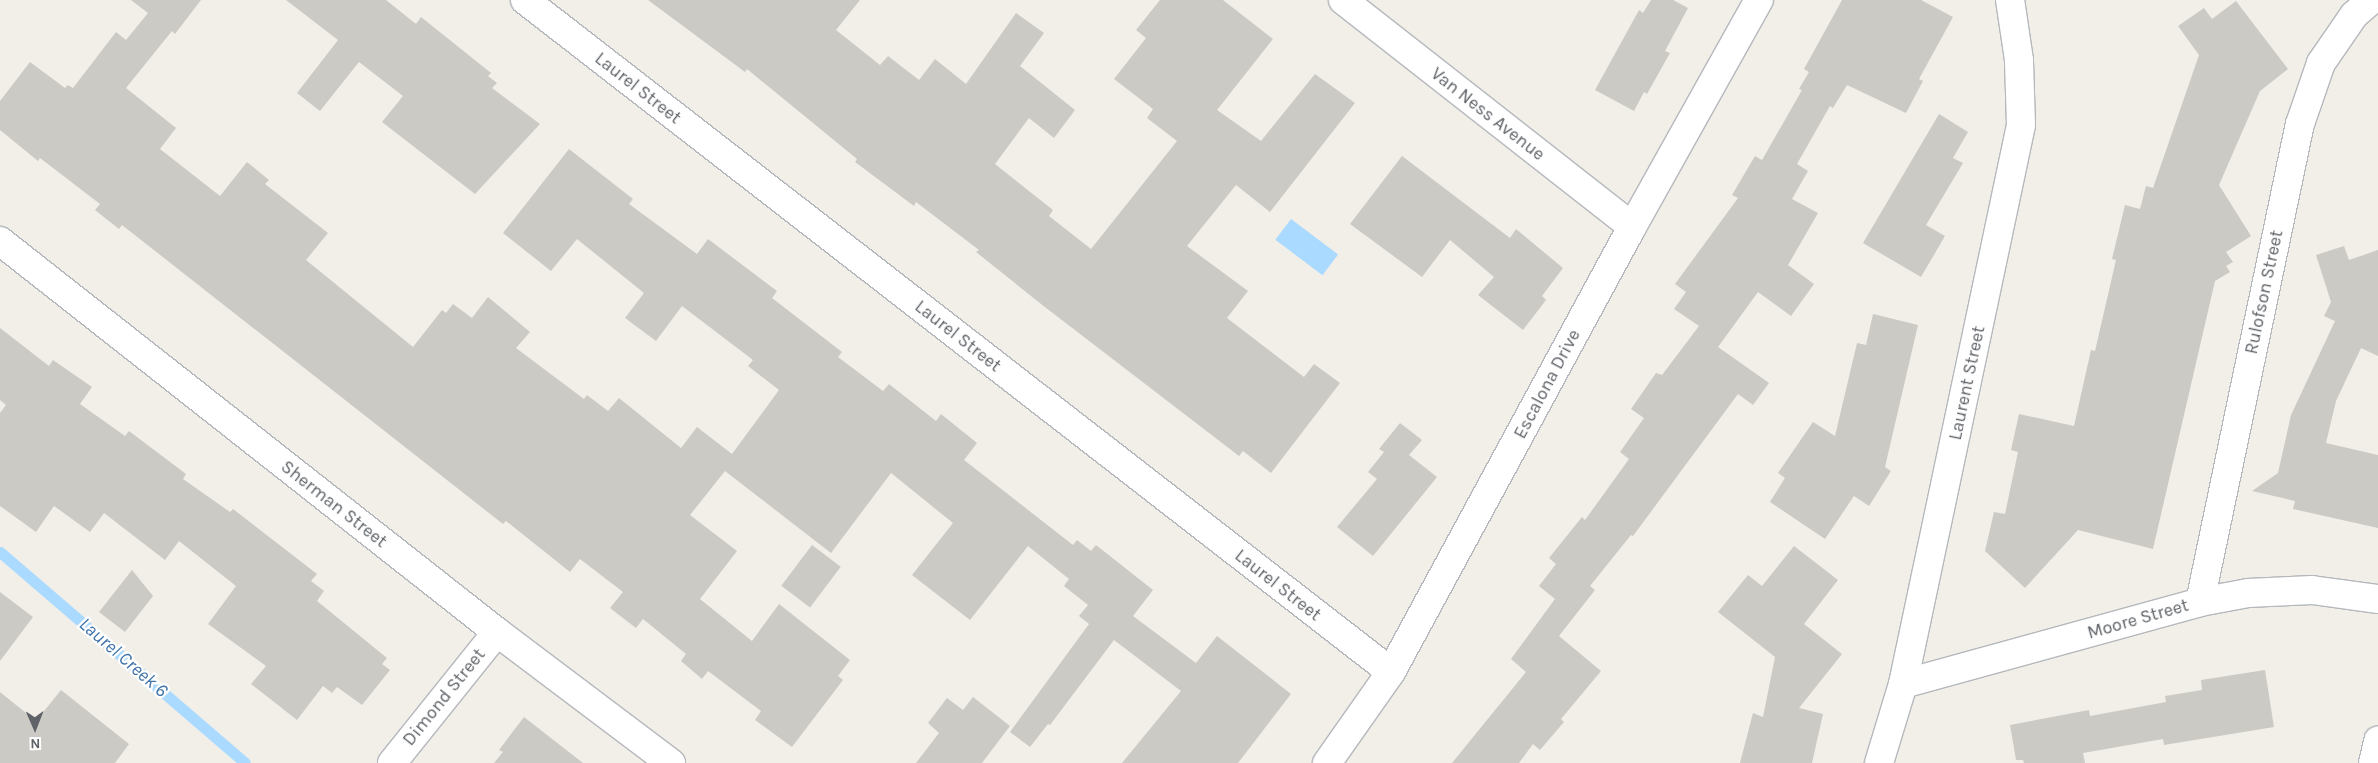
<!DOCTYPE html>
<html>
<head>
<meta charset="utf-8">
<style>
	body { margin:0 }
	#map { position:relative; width:2378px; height:763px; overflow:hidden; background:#f1efe8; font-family:Karla,sans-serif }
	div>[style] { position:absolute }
	.water>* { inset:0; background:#aadaff; transform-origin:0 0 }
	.stream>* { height:11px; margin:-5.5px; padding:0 5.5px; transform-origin:5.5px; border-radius:5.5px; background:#aadaff }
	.building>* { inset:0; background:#cccac5; transform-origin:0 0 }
	.roads { filter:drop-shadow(1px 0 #b5b8bc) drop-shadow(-1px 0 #b5b8bc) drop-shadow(0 1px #b5b8bc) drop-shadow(0 -1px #b5b8bc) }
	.street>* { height:28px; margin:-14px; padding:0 14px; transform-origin:14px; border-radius:14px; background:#fff }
	.secondary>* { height:28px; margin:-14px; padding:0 14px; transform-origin:14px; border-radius:14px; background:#fff }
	span { translate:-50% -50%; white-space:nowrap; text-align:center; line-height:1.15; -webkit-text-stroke:4.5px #fff; paint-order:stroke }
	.street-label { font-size:18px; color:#5f6368 }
	.water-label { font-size:19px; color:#4174aa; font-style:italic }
	.north { position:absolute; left:10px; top:703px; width:50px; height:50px; -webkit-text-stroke:4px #fff; paint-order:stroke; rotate:179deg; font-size:14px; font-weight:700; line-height:20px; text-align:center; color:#5f6368 }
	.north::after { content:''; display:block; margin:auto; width:18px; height:22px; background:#5f6368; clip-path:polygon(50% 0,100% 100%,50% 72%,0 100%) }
</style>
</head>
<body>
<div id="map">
	<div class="water">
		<i style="left:1291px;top:219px;width:59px;height:26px;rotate:37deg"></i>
	</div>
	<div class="stream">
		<i style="left:0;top:552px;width:323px;rotate:40.7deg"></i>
	</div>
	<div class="building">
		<i style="clip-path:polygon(131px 0,201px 0,175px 34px,172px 31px,126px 88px,176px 128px,160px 149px,220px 196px,247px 162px,269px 180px,265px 184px,328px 233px,306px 260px,413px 347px,442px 310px,446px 313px,453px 304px,472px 318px,488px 297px,530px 332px,516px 348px,584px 399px,587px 395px,608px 411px,619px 398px,681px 448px,697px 427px,732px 454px,779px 390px,748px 366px,753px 360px,682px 306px,656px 341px,625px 318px,644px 293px,577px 239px,551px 271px,503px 233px,569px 149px,633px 199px,629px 204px,697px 254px,708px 239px,777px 291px,772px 298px,842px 352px,838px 357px,883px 391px,889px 384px,936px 421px,941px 414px,977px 443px,964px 460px,1073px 545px,1077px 540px,1091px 551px,1096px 545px,1153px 590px,1133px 616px,1196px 663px,1217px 636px,1291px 694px,1238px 763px,1122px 763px,1181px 691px,1114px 640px,1050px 725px,1048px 724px,1030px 747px,1010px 732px,1089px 624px,1079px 616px,1088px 605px,1064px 586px,1069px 579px,1028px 546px,970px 620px,912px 575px,953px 523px,891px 473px,831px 553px,725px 471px,690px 515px,737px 551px,700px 599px,752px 641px,779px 604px,850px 660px,838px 676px,843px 680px,792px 747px,755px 720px,761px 711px,708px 671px,702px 679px,681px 661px,686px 654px,643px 619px,636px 628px,610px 608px,623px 592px,580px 559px,570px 572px,506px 521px,503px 524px,122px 225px,119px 229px,95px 210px,100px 204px,40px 158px,38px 161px,0 130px,0 101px,30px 62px,65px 88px,68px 85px,73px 88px,116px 32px,126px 40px,148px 13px)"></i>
		<i style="clip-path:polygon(286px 0,386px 0,416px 24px,421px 17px,491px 73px,488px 76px,497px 83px,492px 88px,540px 124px,475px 194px,382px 122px,403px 96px,359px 62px,320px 111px,297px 93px,338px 40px)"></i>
		<i style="clip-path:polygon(648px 0,860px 0,836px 30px,880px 65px,888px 56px,919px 80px,935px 59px,966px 84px,1016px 13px,1044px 33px,1020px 66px,1075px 110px,1054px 138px,1029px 118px,995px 164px,1053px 210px,1049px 216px,1091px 249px,1177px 141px,1147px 118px,1153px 109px,1114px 79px,1146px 38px,1136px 30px,1160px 0,1223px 0,1273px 39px,1217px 110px,1261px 141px,1315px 74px,1355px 103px,1270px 212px,1236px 185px,1187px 246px,1248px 291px,1227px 318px,1304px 377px,1314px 364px,1340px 383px,1271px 473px,1243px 451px,1239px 456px,1041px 304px,976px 252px,979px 250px,916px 202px,914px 206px,855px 162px,857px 159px,747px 69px,745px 72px)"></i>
		<i style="clip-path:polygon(1651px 0,1673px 0,1688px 8px,1665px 51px,1670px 53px,1647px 94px,1644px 92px,1634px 111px,1595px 90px,1639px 10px,1643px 13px)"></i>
		<i style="clip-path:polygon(1842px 0,1921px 0,1953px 17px,1919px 79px,1923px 81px,1906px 113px,1847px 85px,1833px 108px,1830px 106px,1797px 164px,1808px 171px,1792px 199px,1818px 213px,1788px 265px,1814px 284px,1791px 316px,1758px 292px,1718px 347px,1769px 383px,1753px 405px,1738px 394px,1633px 536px,1631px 535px,1590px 586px,1595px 590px,1559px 636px,1601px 671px,1561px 719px,1564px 722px,1540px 750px,1533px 744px,1519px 763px,1452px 763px,1526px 672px,1511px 659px,1555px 599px,1539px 586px,1556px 564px,1549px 558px,1582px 517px,1585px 520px,1629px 459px,1620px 452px,1644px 418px,1631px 409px,1656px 373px,1662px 375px,1699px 326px,1674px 309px,1686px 292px,1675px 284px,1738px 198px,1732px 195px,1755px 156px,1762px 160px,1802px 90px,1799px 89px,1809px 72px,1804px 69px)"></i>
		<i style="clip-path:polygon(2236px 1px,2288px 69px,2260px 91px,2219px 185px,2251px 236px,2226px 252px,2233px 262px,2226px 266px,2230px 272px,2215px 281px,2153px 549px,2078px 530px,2025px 588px,1985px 551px,1994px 512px,2005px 514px,2018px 452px,2011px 450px,2019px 414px,2074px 426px,2091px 350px,2095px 351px,2116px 260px,2112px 259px,2125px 205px,2140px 209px,2146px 186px,2153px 188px,2199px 55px,2178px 26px,2204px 8px,2212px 19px)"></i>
		<i style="clip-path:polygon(1939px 114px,1968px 132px,1953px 158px,1963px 163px,1926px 225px,1945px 236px,1921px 277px,1863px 243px)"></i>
		<i style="clip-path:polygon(1402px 156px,1510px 238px,1516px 229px,1563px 268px,1542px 296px,1546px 300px,1523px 330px,1478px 295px,1494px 277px,1450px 240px,1422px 277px,1350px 224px)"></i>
		<i style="clip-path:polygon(2344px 246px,2349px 260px,2378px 250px,2378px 356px,2361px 348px,2336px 401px,2326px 443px,2378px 455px,2378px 528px,2293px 509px,2295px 501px,2252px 491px,2278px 473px,2291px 415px,2335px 321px,2324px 316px,2331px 302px,2316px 255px)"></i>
		<i style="clip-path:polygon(1873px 314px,1918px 325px,1885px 467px,1891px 471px,1869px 506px,1854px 496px,1825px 539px,1770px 502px,1785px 478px,1778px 473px,1813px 422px,1835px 436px,1857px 343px,1866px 345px)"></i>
		<i style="clip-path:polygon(0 328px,49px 366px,53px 360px,92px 387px,80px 404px,125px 436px,129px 431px,186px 474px,183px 479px,230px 512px,233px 509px,317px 574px,311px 581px,324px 591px,317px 601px,387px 658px,382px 664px,390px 670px,362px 705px,337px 687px,332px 693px,323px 686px,297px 720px,251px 684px,266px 666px,208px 624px,236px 586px,179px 541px,165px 560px,104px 513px,90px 532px,54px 506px,36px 532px,0 506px,0 413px,6px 405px,0 400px)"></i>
		<i style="clip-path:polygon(1400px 423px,1422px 440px,1409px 455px,1437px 477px,1373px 556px,1337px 527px,1377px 479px,1368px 472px,1384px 452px,1379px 449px)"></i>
		<i style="left:812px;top:545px;width:36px;height:51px;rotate:37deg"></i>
		<i style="clip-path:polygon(1794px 546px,1838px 580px,1804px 624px,1842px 654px,1799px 708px,1823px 714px,1812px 763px,1740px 763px,1753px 713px,1763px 717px,1775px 657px,1718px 612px,1748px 575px,1762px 586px)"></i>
		<i style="clip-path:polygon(132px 570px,153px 596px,125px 632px,99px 612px)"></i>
		<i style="clip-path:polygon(0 592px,33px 617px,0 661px)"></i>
		<i style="clip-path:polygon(2265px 670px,2274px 727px,2164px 745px,2163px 739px,2083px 753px,2085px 763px,2024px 763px,2023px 760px,2016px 760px,2010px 725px,2089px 710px,2090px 716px,2166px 702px,2165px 696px,2202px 690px,2201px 680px)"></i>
		<i style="clip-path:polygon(61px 690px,129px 744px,115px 763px,0 763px,0 692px,36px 721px)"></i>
		<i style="clip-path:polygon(973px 697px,1010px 726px,982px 763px,916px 763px,939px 733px,928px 723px,947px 698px,963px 710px)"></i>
		<i style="clip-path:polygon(524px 717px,583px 763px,494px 763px,503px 752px,499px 750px)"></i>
	</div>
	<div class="roads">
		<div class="street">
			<i style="left:525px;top:0;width:1096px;rotate:37.81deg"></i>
			<i style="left:1343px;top:0;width:367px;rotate:38.1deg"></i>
			<i style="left:0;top:241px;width:632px;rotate:38.19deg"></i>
			<i style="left:497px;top:632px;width:218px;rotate:37deg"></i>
			<i style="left:2200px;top:602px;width:488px;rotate:-78.2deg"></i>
			<i style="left:2300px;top:124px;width:65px;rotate:-71deg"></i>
			<i style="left:2321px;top:63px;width:58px;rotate:-55.5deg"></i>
			<i style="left:2354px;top:15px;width:23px;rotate:-41deg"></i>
			<i style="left:1903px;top:684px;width:308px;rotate:-15.4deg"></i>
			<i style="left:2200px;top:602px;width:49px;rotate:-10.6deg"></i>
			<i style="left:2248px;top:593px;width:64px;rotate:-2.7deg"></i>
			<i style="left:2312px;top:590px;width:67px;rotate:7.8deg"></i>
			<i style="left:392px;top:763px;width:168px;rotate:-51.3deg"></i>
			<i style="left:2373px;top:763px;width:23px;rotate:-77deg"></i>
		</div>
		<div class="secondary">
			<i style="left:1327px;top:763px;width:111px;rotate:-54.9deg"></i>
			<i style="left:1391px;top:672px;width:506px;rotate:-61.56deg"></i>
			<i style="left:1632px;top:227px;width:260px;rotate:-60.8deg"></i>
			<i style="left:1879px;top:763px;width:83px;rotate:-73.1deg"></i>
			<i style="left:1903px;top:684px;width:571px;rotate:-78.08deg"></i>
			<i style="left:2021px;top:125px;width:65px;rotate:-91.8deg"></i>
			<i style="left:2019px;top:60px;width:61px;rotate:-98.5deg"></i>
		</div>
	</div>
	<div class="street-label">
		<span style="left:638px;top:88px;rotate:38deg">Laurel Street</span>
		<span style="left:1488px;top:114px;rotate:38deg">Van Ness Avenue</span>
		<span style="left:2264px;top:292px;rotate:-78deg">Rulofson Street</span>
		<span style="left:958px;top:336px;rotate:38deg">Laurel Street</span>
		<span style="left:1967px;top:383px;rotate:-78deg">Laurent Street</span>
		<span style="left:1547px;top:384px;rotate:-62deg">Escalona Drive</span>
		<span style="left:334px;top:504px;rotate:38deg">Sherman Street</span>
		<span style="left:1278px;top:585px;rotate:38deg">Laurel Street</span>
		<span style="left:2138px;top:619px;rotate:-16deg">Moore Street</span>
		<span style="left:444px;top:697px;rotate:-51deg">Dimond Street</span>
	</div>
	<div class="water-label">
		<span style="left:123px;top:658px;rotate:41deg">Laurel Creek 6</span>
	</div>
	<div class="north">N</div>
</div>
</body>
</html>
